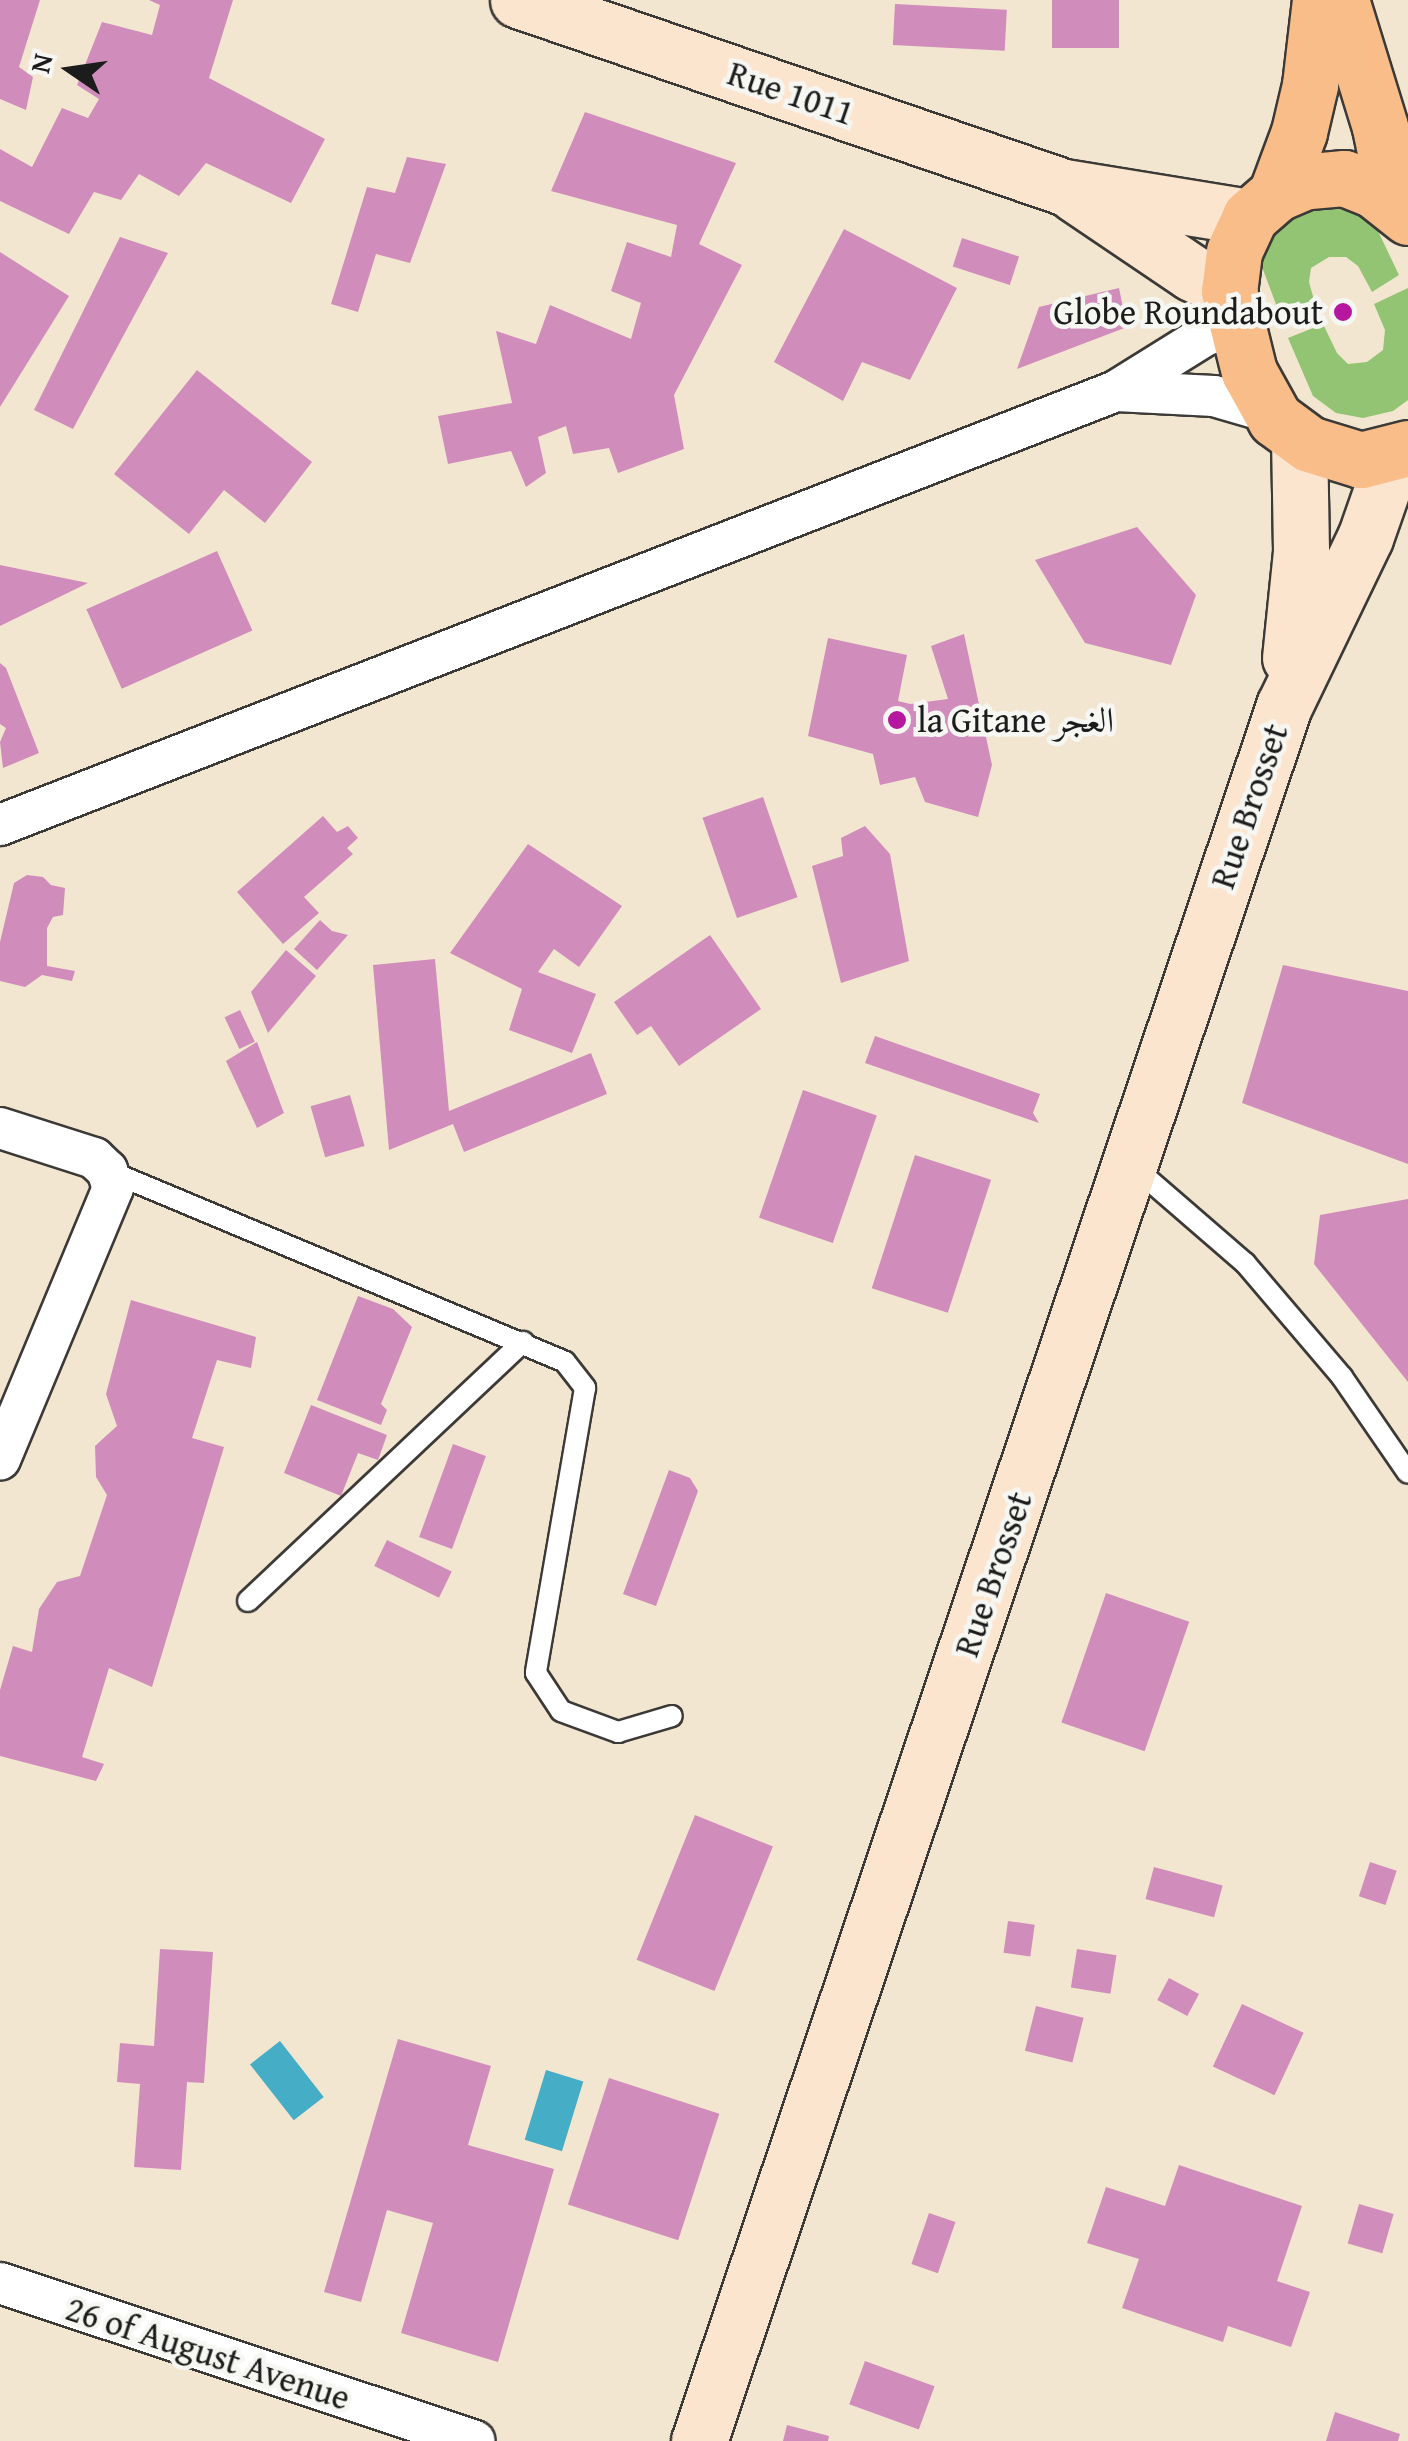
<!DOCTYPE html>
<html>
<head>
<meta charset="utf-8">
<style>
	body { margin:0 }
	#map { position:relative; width:1408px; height:2441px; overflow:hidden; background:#f3e6d0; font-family:"Gentium Book Plus",Amiri,serif }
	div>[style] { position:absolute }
	.green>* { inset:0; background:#93c474 }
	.water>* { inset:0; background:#45adc5; transform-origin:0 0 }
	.building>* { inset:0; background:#d08dbb; transform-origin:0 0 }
	.roads { filter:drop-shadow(2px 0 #3c3a37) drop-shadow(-2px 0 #3c3a37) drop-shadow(0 2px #3c3a37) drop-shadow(0 -2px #3c3a37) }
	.service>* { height:20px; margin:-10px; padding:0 10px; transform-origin:10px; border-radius:10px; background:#fff }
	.minor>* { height:40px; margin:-20px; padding:0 20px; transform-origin:20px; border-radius:20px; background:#fff }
	.secondary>* { height:55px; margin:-27.5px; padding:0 27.5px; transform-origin:27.5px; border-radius:27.5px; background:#fce5cf }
	.primary>* { height:55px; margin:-27.5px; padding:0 27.5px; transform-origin:27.5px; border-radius:27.5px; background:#f8bd88 }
	.dots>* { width:28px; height:28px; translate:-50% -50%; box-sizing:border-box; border:5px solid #f6f6f2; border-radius:50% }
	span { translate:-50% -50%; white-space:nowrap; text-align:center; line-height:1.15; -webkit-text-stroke:9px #f6f6f2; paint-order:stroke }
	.street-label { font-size:35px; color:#1c1c1c }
	.poi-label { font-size:35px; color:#1c1c1c }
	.right { translate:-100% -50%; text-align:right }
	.left { translate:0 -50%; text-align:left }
	.north { position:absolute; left:20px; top:20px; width:100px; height:100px; -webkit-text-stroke:8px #f6f6f2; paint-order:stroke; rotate:283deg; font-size:28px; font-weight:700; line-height:40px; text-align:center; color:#1c1c1c }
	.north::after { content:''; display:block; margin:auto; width:35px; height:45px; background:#1c1c1c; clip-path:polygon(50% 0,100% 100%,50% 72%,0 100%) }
</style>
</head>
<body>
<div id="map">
	<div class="green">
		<i style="clip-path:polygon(1328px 200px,1349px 207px,1378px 231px,1399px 275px,1372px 292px,1358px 266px,1346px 257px,1329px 257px,1311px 268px,1309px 282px,1316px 307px,1283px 323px,1262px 267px,1268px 237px,1281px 216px)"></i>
		<i style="clip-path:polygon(1408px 288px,1408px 400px,1393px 411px,1363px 418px,1336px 413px,1313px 396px,1288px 338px,1323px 324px,1337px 353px,1348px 364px,1367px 362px,1383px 350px,1385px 330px,1374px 304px)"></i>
	</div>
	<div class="water">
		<i style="left:280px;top:2041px;width:71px;height:38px;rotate:52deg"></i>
		<i style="left:546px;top:2070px;width:39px;height:73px;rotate:17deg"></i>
	</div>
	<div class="building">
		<i style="clip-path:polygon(0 0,40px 0,19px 67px,33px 77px,26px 110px,0 99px)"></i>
		<i style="clip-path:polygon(149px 0,233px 0,209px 78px,325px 139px,291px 203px,206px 163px,179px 196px,139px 174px,121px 200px,94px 192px,69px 234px,0 201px,0 149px,32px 167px,62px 108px,88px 118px,99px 99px,77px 85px,102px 22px,152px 35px,160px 5px)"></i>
		<i style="left:1052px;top:0;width:67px;height:48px"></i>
		<i style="left:895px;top:4px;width:112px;height:41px;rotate:3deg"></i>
		<i style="clip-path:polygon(585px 112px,736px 163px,699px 244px,742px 265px,674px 395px,684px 449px,618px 473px,609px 448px,573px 454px,566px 426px,538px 437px,546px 473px,526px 487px,511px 451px,448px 464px,438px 416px,512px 403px,496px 331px,536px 344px,550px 305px,631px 339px,641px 303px,611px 291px,627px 242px,671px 257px,677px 225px,551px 191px)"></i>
		<i style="clip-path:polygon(407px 157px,446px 164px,410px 263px,376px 254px,358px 312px,331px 304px,367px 187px,395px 193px)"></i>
		<i style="clip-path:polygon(844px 229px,957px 288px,910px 380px,862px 362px,843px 401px,774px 362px)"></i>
		<i style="clip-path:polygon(120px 237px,168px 253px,73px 429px,34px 410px)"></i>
		<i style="left:962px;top:238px;width:60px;height:30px;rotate:18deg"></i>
		<i style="clip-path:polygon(0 252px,69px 296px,0 407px)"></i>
		<i style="clip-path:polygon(1119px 288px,1127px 327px,1017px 369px,1039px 307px)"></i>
		<i style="clip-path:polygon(197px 370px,312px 462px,265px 523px,224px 490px,189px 534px,114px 474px)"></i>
		<i style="clip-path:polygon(1137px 527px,1196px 595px,1171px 665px,1085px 643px,1035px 560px)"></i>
		<i style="left:217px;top:551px;width:87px;height:143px;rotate:66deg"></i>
		<i style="clip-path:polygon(0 565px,88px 583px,0 626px)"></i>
		<i style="clip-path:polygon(964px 634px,992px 765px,978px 817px,925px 802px,915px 777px,880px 785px,873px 754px,808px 736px,828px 638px,907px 655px,898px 701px,910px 704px,948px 699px,931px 646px)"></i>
		<i style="clip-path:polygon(0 663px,6px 668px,39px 753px,3px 768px,0 742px,6px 728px,0 724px)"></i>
		<i style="left:763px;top:797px;width:106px;height:64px;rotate:71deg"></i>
		<i style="clip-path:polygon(323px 816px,337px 832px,348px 826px,358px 838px,347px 848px,353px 854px,304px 897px,319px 913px,283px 944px,237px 892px)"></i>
		<i style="clip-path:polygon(865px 826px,890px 854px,909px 961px,841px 983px,812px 866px,843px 856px,841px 838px)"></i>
		<i style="clip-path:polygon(528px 844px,622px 906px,579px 967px,554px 949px,538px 972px,596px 994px,572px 1053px,509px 1030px,522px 989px,450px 953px)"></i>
		<i style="clip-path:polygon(27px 875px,43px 877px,51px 885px,65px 888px,63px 915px,53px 917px,47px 928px,47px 966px,75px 971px,72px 981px,42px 975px,25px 987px,0 981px,0 942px,14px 883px)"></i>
		<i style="clip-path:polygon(320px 920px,332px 931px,348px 935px,317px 970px,294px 949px)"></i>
		<i style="clip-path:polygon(710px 935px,761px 1009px,679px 1066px,651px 1026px,637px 1035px,614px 1002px)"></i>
		<i style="clip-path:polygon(286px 950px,316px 976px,268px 1033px,251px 992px)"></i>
		<i style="clip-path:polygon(435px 959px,449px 1111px,591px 1053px,607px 1094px,464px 1152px,453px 1124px,389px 1150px,373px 965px)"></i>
		<i style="clip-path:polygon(1283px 965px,1408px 991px,1408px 1164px,1242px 1103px)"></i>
		<i style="left:240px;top:1010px;width:35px;height:17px;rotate:65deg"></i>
		<i style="clip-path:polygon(875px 1036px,1040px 1094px,1033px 1113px,1039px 1123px,865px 1063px)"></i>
		<i style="clip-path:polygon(257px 1042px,284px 1113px,257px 1128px,226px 1061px)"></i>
		<i style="left:803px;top:1090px;width:78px;height:135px;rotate:19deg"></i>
		<i style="left:350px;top:1095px;width:53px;height:41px;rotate:74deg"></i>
		<i style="left:915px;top:1155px;width:80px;height:140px;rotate:18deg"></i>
		<i style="clip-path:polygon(1408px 1199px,1408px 1382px,1314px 1264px,1320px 1215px)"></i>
		<i style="clip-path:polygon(358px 1296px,393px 1309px,412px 1327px,381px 1404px,387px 1410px,381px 1425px,317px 1400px)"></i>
		<i style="clip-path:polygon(131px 1300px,256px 1337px,251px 1368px,217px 1360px,192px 1438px,224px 1447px,152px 1687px,109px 1668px,82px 1757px,104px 1764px,96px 1781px,0 1756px,0 1690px,13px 1646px,32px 1652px,39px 1609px,57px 1582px,80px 1576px,107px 1495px,96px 1477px,95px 1446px,117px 1426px,106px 1394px)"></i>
		<i style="clip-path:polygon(311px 1405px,387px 1435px,378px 1460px,358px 1453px,341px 1496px,284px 1473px)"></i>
		<i style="left:453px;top:1444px;width:35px;height:99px;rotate:20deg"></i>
		<i style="clip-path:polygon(669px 1470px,690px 1478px,698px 1491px,656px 1606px,623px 1594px)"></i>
		<i style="left:387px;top:1540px;width:72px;height:29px;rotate:26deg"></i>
		<i style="left:1106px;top:1593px;width:88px;height:137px;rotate:19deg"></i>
		<i style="left:695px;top:1815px;width:84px;height:156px;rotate:22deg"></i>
		<i style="left:1370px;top:1862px;width:28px;height:36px;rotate:18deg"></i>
		<i style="left:1154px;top:1867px;width:71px;height:33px;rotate:15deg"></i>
		<i style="left:1008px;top:1921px;width:27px;height:32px;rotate:8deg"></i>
		<i style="clip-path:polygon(160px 1949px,213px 1952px,204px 2083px,187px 2082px,181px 2170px,134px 2167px,140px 2084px,117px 2082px,120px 2043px,154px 2046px)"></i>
		<i style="left:1077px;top:1949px;width:40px;height:39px;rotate:9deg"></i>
		<i style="left:1169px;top:1978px;width:34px;height:25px;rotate:28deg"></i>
		<i style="left:1242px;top:2004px;width:68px;height:69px;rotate:25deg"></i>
		<i style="left:1036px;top:2006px;width:49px;height:46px;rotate:14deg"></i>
		<i style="clip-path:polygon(398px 2039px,491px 2066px,468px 2145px,554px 2169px,498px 2362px,401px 2333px,433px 2223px,387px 2210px,361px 2302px,324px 2292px)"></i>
		<i style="left:609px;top:2078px;width:116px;height:133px;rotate:18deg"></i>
		<i style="clip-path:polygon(1179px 2165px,1302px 2206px,1277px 2281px,1310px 2292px,1291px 2347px,1228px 2326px,1223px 2342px,1122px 2308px,1139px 2259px,1087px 2243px,1106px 2187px,1165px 2206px)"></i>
		<i style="left:1359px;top:2204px;width:36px;height:41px;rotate:16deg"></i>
		<i style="left:929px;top:2213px;width:28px;height:54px;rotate:19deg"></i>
		<i style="left:865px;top:2361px;width:74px;height:46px;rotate:20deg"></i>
		<i style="clip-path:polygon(1335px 2412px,1400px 2434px,1398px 2441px,1326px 2441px)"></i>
		<i style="clip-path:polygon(787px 2425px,829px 2436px,828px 2441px,783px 2441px)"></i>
	</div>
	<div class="roads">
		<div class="service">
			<i style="left:1134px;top:1167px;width:147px;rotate:40.9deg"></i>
			<i style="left:1245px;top:1263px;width:150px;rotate:49.6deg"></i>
			<i style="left:1342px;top:1377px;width:116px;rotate:55.5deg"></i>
			<i style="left:109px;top:1171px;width:494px;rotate:22.7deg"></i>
			<i style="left:565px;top:1362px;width:33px;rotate:52deg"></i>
			<i style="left:585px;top:1388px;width:289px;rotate:99.8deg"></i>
			<i style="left:536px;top:1673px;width:45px;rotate:56.7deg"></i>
			<i style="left:561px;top:1711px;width:61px;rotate:20.2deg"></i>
			<i style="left:618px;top:1732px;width:56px;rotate:-16.5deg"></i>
			<i style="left:248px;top:1601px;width:378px;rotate:-43.3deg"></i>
		</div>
		<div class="minor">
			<i style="left:1116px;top:391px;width:98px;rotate:2.9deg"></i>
			<i style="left:1214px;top:396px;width:60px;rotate:16.3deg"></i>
			<i style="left:0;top:825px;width:1197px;rotate:-21.25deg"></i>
			<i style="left:1116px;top:391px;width:106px;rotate:-31.9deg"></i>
			<i style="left:1206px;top:335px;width:30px;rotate:-17deg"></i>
			<i style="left:0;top:1128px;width:99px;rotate:17.7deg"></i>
			<i style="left:94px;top:1158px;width:18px;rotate:43deg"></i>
			<i style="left:107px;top:1170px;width:19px;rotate:72deg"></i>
			<i style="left:113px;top:1188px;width:294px;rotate:112.6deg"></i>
			<i style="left:0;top:2283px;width:500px;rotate:18.4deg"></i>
		</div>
		<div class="secondary">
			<i style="left:518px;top:0;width:577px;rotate:18.91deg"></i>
			<i style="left:1064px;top:187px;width:188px;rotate:9.2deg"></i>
			<i style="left:1075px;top:194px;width:141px;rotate:34deg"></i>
			<i style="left:1192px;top:273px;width:41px;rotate:25.9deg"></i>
			<i style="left:1290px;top:658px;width:108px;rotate:-84.1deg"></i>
			<i style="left:1301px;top:551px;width:112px;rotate:-91deg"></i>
			<i style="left:699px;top:2441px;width:1831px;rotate:-71.37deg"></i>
			<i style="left:1284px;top:706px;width:187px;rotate:-64.3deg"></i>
			<i style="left:1365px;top:538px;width:88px;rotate:-70.7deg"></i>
		</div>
		<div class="primary">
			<i style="left:1341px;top:0;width:133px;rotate:72.9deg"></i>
			<i style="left:1380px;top:127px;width:81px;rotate:78.6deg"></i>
			<i style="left:1276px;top:194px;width:66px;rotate:-69.6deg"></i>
			<i style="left:1299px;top:132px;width:48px;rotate:-76.8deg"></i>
			<i style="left:1310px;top:85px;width:86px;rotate:-83.3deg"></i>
			<i style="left:1408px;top:217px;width:43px;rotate:-141.5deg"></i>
			<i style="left:1374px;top:190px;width:32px;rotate:-158deg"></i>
			<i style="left:1344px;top:178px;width:38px;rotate:175deg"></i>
			<i style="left:1306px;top:181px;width:33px;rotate:157deg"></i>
			<i style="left:1276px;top:194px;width:35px;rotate:139deg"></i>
			<i style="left:1250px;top:217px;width:38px;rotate:115deg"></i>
			<i style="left:1234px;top:252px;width:39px;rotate:97deg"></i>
			<i style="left:1229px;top:291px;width:83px;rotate:76.1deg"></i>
			<i style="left:1249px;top:372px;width:54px;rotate:61deg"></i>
			<i style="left:1275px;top:419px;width:42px;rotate:36.3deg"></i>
			<i style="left:1309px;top:444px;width:54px;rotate:17.1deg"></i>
			<i style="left:1361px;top:460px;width:49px;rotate:-14.3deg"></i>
		</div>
	</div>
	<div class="dots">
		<i style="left:1343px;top:312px;background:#b5179e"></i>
		<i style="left:897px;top:720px;background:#b5179e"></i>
	</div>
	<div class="street-label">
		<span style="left:791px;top:93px;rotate:19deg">Rue 1011</span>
		<span style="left:1249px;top:806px;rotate:-71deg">Rue Brosset</span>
		<span style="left:993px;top:1574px;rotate:-71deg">Rue Brosset</span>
		<span style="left:208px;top:2353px;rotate:18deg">26 of August Avenue</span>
	</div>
	<div class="poi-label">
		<span class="right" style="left:1323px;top:312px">Globe Roundabout</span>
		<span class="left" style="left:917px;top:720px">la Gitane الغجر</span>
	</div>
	<div class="north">N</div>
</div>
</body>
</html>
